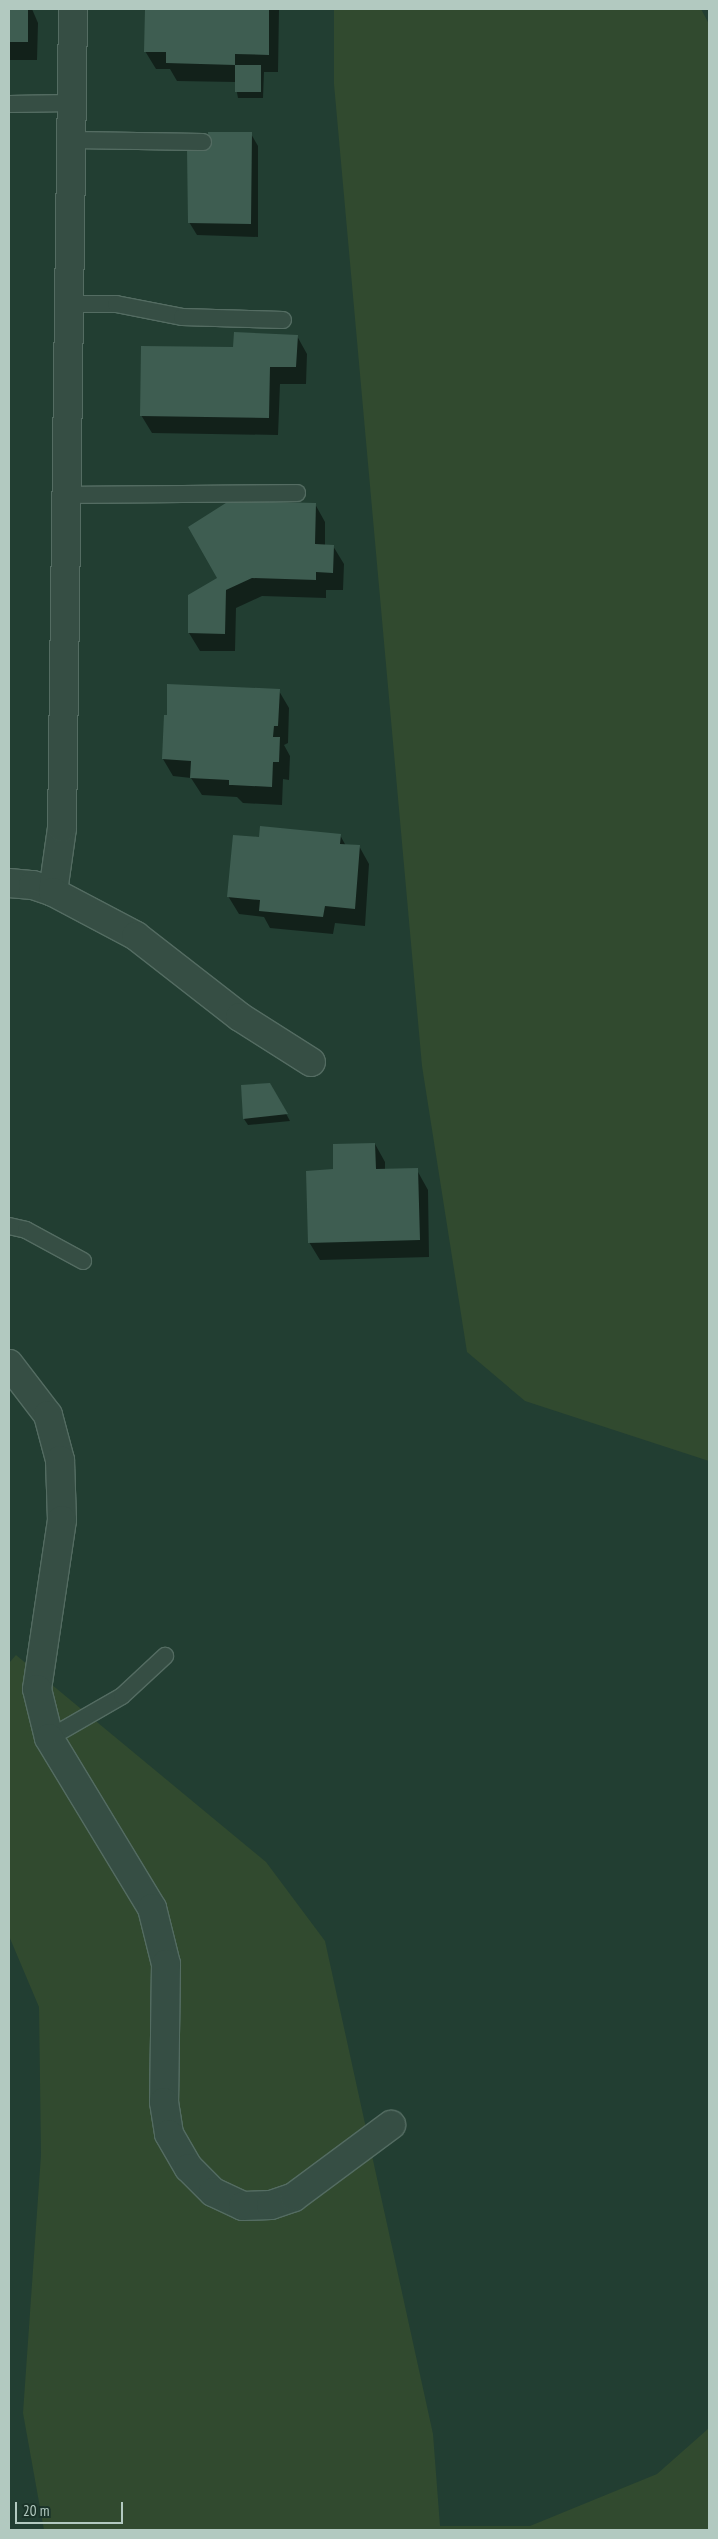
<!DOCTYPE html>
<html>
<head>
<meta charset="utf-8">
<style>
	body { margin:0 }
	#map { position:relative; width:718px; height:2539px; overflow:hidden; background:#223e32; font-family:"PT Sans Narrow",sans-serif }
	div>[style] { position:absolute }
	.green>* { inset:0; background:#314a2f }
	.shadow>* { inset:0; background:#0007 }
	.building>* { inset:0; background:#3e5d51; transform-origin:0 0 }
	.roads { filter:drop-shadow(1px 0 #546c62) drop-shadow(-1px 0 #546c62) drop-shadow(0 1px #546c62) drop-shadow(0 -1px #546c62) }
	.service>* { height:16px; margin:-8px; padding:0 8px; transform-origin:8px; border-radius:8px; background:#364e44 }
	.minor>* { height:28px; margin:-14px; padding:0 14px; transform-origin:14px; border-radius:14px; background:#364e44 }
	span { translate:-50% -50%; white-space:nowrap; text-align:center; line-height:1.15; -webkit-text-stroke:4px #1b3329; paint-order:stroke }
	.frame { position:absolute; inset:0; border:10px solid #b2c9c0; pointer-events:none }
	.scale { position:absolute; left:15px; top:2502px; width:108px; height:22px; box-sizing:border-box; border:2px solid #b2c9c0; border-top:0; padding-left:6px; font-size:15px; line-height:18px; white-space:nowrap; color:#b2c9c0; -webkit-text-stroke:4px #1b3329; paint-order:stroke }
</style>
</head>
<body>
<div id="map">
	<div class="green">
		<i style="clip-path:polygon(334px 9px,701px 9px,709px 24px,709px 1461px,525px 1401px,467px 1352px,422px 1066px,334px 84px)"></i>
		<i style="clip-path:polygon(16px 1655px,266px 1862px,325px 1941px,433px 2434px,440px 2526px,530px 2526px,657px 2474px,709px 2428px,709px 2530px,44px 2530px,23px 2413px,41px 2155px,39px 2007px,9px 1936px,9px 1663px)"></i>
	</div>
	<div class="shadow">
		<i style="clip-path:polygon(9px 9px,32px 9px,38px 23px,37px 60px,9px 60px)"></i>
		<i style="clip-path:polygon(146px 9px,279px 9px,278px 72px,264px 72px,263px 98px,238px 98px,235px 82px,177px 81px,170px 69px,156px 69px,145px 51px)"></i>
		<i style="clip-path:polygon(251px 134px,258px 146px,258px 237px,197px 235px,189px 222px,210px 150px)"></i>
		<i style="clip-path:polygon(297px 336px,307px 354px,306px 384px,280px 384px,278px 435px,152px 433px,141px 415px,234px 348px)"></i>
		<i style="clip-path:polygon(315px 504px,325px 522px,325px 546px,333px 546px,344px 564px,343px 590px,326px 590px,326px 598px,262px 596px,236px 608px,235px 651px,200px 651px,189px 633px,219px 578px)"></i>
		<i style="clip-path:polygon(279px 691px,289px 708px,288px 743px,284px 745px,290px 756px,289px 780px,283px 779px,282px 805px,243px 803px,237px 797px,202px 795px,191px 778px,173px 776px,163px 759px)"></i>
		<i style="clip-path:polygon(340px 835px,346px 846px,359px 846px,369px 864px,365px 926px,335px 923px,333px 934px,270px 928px,264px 917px,239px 914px,228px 896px,260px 839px)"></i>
		<i style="clip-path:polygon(270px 1084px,290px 1121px,248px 1125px,244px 1119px)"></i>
		<i style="clip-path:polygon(375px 1144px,385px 1162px,385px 1171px,418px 1172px,428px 1190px,429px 1257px,320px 1260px,309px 1242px,334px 1170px)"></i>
	</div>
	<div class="building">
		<i style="left:9px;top:9px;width:19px;height:33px"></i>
		<i style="clip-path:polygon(145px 9px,269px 9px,269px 55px,235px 54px,235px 65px,166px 63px,166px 52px,144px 52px)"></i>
		<i style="left:235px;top:65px;width:26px;height:27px"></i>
		<i style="clip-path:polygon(208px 132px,252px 132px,251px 224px,188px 223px,187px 149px,209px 149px)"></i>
		<i style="clip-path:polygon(234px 332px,298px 335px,296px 367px,270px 367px,269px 418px,140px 416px,141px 346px,233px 347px)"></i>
		<i style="clip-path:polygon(229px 501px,316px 503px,315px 544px,334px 545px,333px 573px,316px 572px,316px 580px,252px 578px,226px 590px,225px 634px,188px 633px,188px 595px,217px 578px,188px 527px)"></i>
		<i style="clip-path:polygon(167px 684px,280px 689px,278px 726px,274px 726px,273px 737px,280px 737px,279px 762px,273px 762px,272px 787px,232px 785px,229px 785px,229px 780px,190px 778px,191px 761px,162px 759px,164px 715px,167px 715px)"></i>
		<i style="clip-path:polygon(260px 826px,341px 834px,340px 844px,360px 845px,355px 909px,325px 906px,323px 917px,259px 911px,260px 900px,227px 897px,233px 835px,259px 837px)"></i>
		<i style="clip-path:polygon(270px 1083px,288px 1114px,243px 1119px,241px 1085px)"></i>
		<i style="clip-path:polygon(375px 1143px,376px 1169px,418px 1168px,420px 1240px,308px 1243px,306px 1171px,333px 1169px,333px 1144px)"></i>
	</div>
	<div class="roads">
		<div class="service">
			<i style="left:9px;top:104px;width:63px;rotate:-0.9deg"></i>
			<i style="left:72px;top:140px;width:131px;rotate:0.9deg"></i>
			<i style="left:70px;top:304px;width:46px"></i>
			<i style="left:116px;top:304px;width:67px;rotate:11.1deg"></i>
			<i style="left:182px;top:317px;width:101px;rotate:1.7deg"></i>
			<i style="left:68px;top:495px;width:229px;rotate:-0.5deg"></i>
			<i style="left:9px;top:1226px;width:17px;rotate:13deg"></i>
			<i style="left:26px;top:1230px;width:65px;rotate:28.5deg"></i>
			<i style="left:49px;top:1738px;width:84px;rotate:-29.9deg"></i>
			<i style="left:122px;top:1696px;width:59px;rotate:-42.9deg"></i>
		</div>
		<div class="minor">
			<i style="left:9px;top:883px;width:24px;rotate:5deg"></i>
			<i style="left:33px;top:885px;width:21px;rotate:19deg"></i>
			<i style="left:53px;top:892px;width:65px;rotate:-82deg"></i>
			<i style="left:62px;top:828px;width:819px;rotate:-89.23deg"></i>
			<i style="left:53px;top:892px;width:94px;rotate:27.9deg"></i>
			<i style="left:136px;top:936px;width:132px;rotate:37.9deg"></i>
			<i style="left:240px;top:1017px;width:84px;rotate:32.4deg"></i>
			<i style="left:9px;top:1364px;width:64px;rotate:52.6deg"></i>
			<i style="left:48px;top:1415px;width:47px;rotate:75.1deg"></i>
			<i style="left:60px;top:1460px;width:60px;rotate:88.1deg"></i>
			<i style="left:62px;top:1520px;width:171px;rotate:98.4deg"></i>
			<i style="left:37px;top:1689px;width:50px;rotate:76.2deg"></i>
			<i style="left:49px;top:1738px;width:199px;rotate:58.8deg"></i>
			<i style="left:152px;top:1908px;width:58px;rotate:76deg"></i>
			<i style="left:166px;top:1964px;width:138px;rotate:90.8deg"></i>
			<i style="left:164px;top:2102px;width:32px;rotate:81deg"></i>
			<i style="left:169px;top:2134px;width:39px;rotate:60deg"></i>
			<i style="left:189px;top:2168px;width:34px;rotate:45deg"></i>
			<i style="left:213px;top:2192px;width:33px;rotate:25deg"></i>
			<i style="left:243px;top:2206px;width:28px;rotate:-2deg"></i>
			<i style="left:271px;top:2205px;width:24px;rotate:-19deg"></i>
			<i style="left:294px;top:2197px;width:121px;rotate:-36.6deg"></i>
		</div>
	</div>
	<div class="frame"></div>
	<div class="scale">20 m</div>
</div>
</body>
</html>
